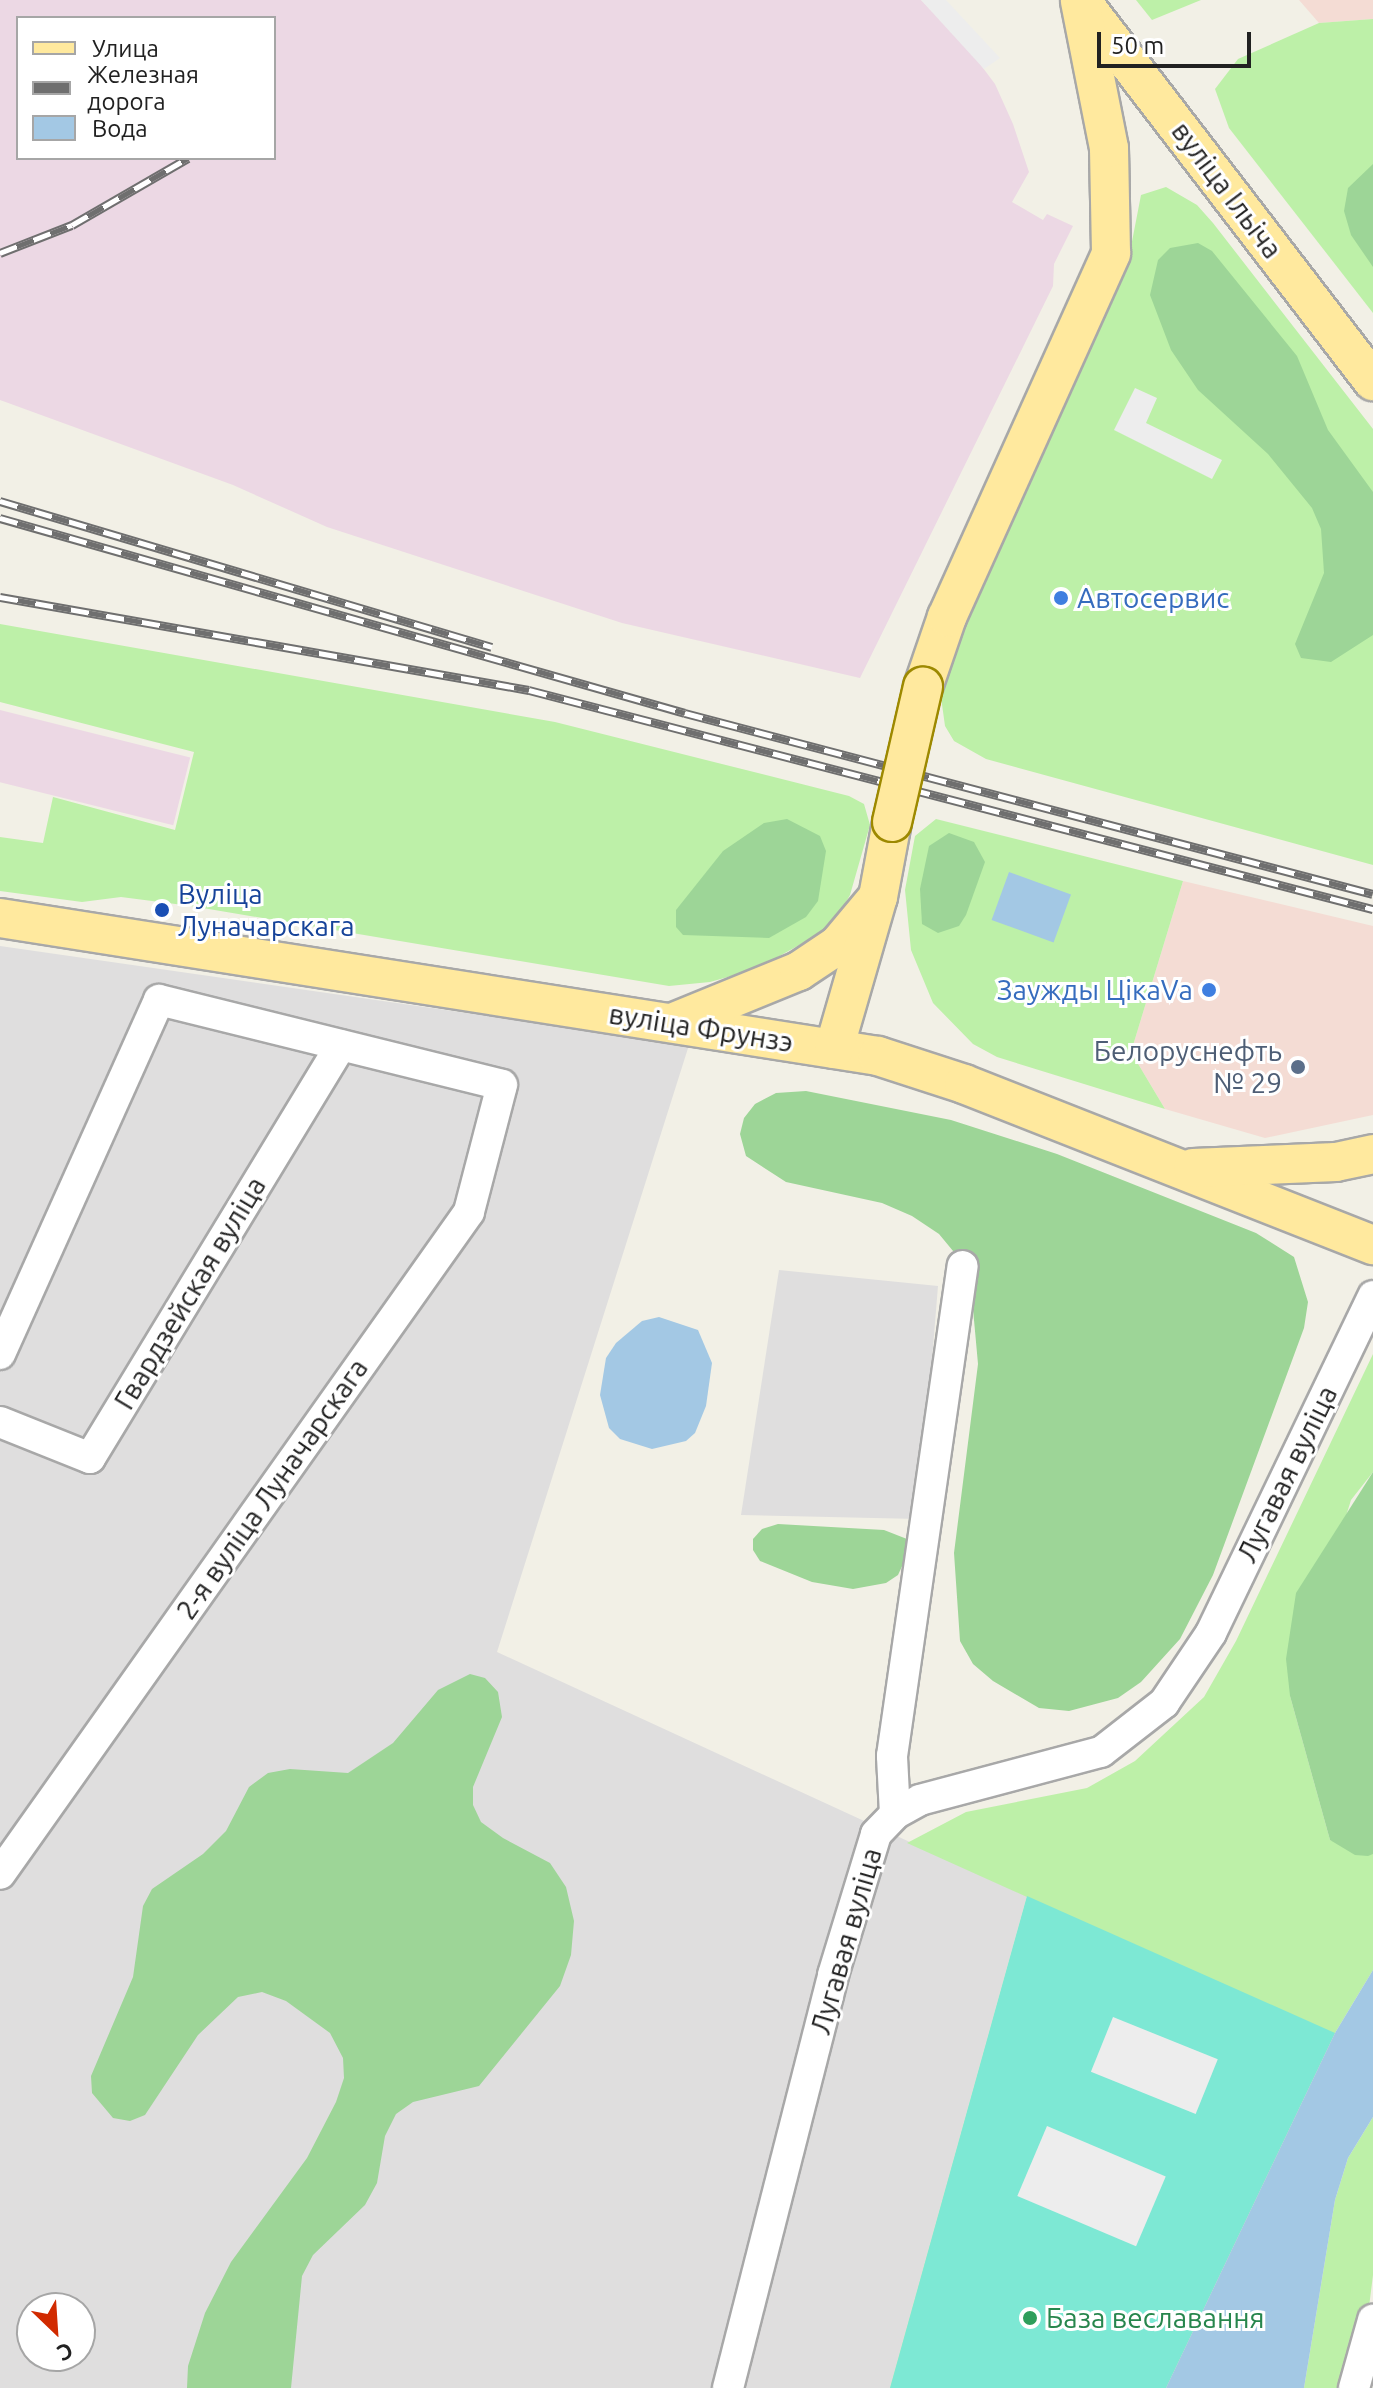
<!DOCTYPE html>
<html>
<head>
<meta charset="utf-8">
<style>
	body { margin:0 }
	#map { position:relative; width:1373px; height:2388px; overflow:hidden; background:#f2f0e6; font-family:Ubuntu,sans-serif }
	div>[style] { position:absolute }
	.residential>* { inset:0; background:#dfdede }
	.commercial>* { inset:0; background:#f4dcd4 }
	.industrial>* { inset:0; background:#ecd8e4; transform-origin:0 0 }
	.grass>* { inset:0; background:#bdf0a8 }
	.forest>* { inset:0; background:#9dd597 }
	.pitch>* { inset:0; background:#7de8d4 }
	.parking>* { inset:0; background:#ededed; transform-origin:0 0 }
	.water>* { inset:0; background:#a3c8e4; transform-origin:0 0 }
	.roads { filter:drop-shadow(2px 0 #a8a8a8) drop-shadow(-2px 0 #a8a8a8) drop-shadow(0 2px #a8a8a8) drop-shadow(0 -2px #a8a8a8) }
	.minor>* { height:30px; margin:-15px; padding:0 15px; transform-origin:15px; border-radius:15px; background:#fff }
	.major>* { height:38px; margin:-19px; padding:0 19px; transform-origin:19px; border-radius:19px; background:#ffe99e }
	.rail>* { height:9px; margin-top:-4.5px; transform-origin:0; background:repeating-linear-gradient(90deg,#fff 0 18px,#6f6f6f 0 36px); box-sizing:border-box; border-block:2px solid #6f6f6f }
	.bridges { filter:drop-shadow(2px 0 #9d8900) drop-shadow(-2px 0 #9d8900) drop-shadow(0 2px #9d8900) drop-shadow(0 -2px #9d8900) }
	.major-bridge>* { height:38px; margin:-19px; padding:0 19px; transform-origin:19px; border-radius:19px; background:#ffe99e }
	.dots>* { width:22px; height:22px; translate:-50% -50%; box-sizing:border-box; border:4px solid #fff; border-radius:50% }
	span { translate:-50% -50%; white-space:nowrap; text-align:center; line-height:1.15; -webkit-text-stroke:6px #fff; paint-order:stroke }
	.street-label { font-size:28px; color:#212121 }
	.shop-label { font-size:28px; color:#366cbe }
	.left { translate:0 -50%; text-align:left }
	.right { translate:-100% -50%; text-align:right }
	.transit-label { font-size:28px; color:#164399 }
	.service-label { font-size:28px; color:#4e5e75 }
	.leisure-label { font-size:28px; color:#27864d }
	.legend { position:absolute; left:16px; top:16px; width:260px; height:144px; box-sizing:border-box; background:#fff; border:2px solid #a6a6a6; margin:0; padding:10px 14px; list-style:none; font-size:24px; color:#212121 }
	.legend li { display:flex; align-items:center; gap:16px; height:40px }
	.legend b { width:40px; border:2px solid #a6a6a6 }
	.north { position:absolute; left:16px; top:2292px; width:80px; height:80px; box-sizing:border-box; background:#fff; border:2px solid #a6a6a6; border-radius:50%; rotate:155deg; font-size:22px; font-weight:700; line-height:32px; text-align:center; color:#212121 }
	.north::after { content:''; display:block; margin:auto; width:28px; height:36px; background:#d12a00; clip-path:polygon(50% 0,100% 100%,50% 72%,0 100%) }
	.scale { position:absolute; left:1097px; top:32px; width:154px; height:36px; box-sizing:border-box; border:4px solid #212121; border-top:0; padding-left:10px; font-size:24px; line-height:28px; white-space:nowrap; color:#212121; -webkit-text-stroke:6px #fff; paint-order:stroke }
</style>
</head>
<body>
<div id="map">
	<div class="residential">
		<i style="clip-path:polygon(evenodd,0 946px,689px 1045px,497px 1652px,1027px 1896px,890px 2388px,0 2388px,0 946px,32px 2308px,80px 2308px,80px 2356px,32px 2356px,32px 2308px)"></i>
		<i style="clip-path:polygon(779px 1270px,938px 1286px,919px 1519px,741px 1515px)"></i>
	</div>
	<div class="commercial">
		<i style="clip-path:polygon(1299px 0,1373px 0,1373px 19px,1319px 23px)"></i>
		<i style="clip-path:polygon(1183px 881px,1373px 926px,1373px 1115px,1265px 1138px,1165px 1109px,1131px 1052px)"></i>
	</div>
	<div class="industrial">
		<i style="clip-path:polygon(evenodd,0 0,921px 0,962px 40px,995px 84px,1013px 124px,1029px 172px,1012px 202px,1043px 220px,1047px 214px,1073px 226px,1054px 264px,1053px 286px,860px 678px,622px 623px,327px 527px,233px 485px,0 400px,0 0,18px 18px,274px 18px,274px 158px,18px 158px,18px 18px)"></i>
		<i style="left:0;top:710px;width:196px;height:70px;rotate:14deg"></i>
	</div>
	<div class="grass">
		<i style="clip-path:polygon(1136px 0,1201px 0,1152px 20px)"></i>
		<i style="clip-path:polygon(1373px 19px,1373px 313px,1229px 128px,1215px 89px,1238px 59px,1319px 23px)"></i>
		<i style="clip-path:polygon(1166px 187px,1197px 205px,1213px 223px,1373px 429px,1373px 865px,986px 759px,954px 741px,945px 726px,940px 690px,992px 554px,1117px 287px,1129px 257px,1141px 195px)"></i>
		<i style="clip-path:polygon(0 624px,555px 722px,849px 796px,864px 804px,870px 825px,850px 895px,838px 916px,819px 934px,756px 969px,710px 982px,669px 986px,191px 906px,121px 897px,82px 902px,0 891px,0 837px,43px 843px,53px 797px,175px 830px,194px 752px,0 702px)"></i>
		<i style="clip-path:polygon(936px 819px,1183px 881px,1131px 1052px,1165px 1109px,997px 1057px,973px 1044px,933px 1003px,911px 950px,905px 890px,915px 836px)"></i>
		<i style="clip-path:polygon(1373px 1354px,1373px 1472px,1351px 1500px,1290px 1696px,1330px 1840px,1373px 1854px,1373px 1970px,1335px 2033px,1166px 2388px,890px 2388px,1027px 1897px,907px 1843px,966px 1812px,1087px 1788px,1135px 1761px,1204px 1697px,1236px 1641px)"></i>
		<i style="clip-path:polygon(1373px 2117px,1373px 2275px,1359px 2388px,1304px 2388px,1335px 2200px,1348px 2158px)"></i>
	</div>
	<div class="forest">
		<i style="clip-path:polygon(1373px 164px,1373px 267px,1351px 235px,1344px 211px,1348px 188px)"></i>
		<i style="clip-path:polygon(1198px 243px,1212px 251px,1297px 356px,1328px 430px,1373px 492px,1373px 635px,1331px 662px,1301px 658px,1295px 644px,1324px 573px,1321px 529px,1312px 508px,1268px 454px,1198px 390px,1171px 350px,1150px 295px,1158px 260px,1170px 248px)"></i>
		<i style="clip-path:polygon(787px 819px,820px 836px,826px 851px,818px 901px,806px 917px,769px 938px,683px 935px,676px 927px,676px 910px,723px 851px,764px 823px)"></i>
		<i style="clip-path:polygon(949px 833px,974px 842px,985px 862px,966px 915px,959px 926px,938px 933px,922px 924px,920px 889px,929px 846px)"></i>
		<i style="clip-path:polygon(806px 1091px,951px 1120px,1057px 1154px,1256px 1233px,1294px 1257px,1308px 1302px,1304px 1328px,1213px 1575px,1180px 1639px,1141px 1682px,1118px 1698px,1069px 1711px,1039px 1708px,993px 1681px,973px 1664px,960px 1641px,954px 1553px,978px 1364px,971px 1287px,958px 1257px,939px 1234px,912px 1216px,882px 1203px,786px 1182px,746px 1156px,740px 1134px,744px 1118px,755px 1104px,776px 1093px)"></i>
		<i style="clip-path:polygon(1373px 1472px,1373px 1854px,1368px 1856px,1355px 1855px,1330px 1840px,1290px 1696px,1286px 1659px,1296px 1593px)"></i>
		<i style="clip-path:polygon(778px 1524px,884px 1530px,907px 1539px,909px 1551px,898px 1575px,886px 1583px,853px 1589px,812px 1582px,760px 1561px,753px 1550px,753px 1539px,762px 1529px)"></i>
		<i style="clip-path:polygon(470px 1674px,485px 1678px,498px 1692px,502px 1717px,473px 1787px,473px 1805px,481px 1822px,503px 1838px,550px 1863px,566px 1887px,574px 1921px,571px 1955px,560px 1986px,479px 2086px,413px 2102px,396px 2114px,385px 2136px,377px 2183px,365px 2205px,313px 2255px,302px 2276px,291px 2388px,187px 2388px,188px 2366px,205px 2313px,231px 2262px,307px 2158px,336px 2102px,344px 2078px,343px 2058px,330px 2033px,286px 2001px,262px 1992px,238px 1997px,198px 2035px,145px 2115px,130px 2121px,113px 2118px,92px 2093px,91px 2076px,133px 1977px,143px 1906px,152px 1889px,203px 1854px,226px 1831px,249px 1787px,268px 1773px,290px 1769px,348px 1773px,393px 1743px,438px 1690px)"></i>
	</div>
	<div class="pitch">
		<i style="clip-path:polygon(1027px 1896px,1335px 2033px,1166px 2388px,890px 2388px)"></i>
	</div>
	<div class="parking">
		<i style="clip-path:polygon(921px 0,946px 0,1000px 58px,984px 69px)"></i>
		<i style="clip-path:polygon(1135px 388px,1157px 398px,1146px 423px,1222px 460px,1212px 479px,1114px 430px)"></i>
		<i style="left:1113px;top:2017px;width:113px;height:59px;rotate:22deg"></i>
		<i style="left:1047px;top:2126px;width:129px;height:76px;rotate:23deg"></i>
	</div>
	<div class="water">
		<i style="left:1009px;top:872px;width:66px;height:51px;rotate:20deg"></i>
		<i style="clip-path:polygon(659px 1317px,698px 1330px,712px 1363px,706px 1406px,695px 1433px,686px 1441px,652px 1449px,620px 1439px,609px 1428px,600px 1395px,606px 1358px,616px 1343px,642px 1321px)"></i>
		<i style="clip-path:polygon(1373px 1970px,1373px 2117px,1348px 2158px,1335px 2200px,1304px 2388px,1166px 2388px,1335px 2033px)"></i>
	</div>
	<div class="roads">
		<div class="minor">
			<i style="left:0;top:1354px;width:388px;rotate:-65.8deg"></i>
			<i style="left:159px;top:1000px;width:353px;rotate:13.9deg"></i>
			<i style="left:502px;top:1085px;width:131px;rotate:104.6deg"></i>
			<i style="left:469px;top:1212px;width:811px;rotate:125.32deg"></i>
			<i style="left:0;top:1422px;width:97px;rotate:21.8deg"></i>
			<i style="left:90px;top:1458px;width:483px;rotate:-58.7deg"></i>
			<i style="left:895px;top:1814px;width:58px;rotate:-93deg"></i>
			<i style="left:892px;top:1756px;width:495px;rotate:-81.8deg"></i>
			<i style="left:728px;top:2388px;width:426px;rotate:-75.7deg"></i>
			<i style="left:833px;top:1975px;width:147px;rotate:-73deg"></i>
			<i style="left:876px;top:1834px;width:28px;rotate:-46deg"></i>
			<i style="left:895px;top:1814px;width:29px;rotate:-29deg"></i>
			<i style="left:920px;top:1800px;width:187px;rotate:-14.9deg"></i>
			<i style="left:1101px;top:1752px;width:80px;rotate:-37.9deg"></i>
			<i style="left:1164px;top:1703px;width:84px;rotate:-56.1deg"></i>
			<i style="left:1211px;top:1633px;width:374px;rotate:-64.3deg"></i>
			<i style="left:1354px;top:2388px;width:71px;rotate:-74.4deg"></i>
		</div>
		<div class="major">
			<i style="left:1082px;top:2px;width:478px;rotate:52.5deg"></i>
			<i style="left:923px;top:687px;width:74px;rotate:-71.1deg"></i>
			<i style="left:947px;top:617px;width:399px;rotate:-65.7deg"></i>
			<i style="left:1111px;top:253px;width:105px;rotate:-91.1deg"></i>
			<i style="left:1109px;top:148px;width:150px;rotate:-101.2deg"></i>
			<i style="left:0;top:918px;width:889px;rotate:8.93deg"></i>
			<i style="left:878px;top:1056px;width:90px;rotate:18deg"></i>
			<i style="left:964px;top:1084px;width:440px;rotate:21.5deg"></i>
			<i style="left:674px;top:1022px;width:135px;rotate:-22.2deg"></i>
			<i style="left:799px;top:971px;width:47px;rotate:-33.7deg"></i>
			<i style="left:838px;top:945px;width:62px;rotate:-50.2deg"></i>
			<i style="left:834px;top:1049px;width:158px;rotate:-73.9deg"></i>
			<i style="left:878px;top:897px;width:76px;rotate:-79.4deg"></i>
			<i style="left:1193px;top:1168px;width:143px;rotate:-2.4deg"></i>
			<i style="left:1336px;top:1162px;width:38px;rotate:-12deg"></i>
		</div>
	</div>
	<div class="rail">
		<i style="left:0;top:253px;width:77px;rotate:-21.3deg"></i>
		<i style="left:72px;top:225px;width:134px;rotate:-30deg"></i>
		<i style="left:0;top:501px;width:513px;rotate:16.53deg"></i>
		<i style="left:0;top:518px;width:712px;rotate:15.89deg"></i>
		<i style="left:685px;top:713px;width:711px;rotate:14.74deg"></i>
		<i style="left:0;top:597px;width:537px;rotate:9.97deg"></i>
		<i style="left:529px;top:690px;width:872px;rotate:14.55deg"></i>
	</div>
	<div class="bridges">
		<div class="major-bridge">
			<i style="left:892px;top:822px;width:139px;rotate:-77.1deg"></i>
		</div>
	</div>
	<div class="dots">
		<i style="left:1061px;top:598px;background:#3f7fe0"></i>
		<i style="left:162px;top:910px;background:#1a4fb4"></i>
		<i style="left:1209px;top:990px;background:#3f7fe0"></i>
		<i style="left:1298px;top:1067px;background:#5c6f8a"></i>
		<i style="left:1030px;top:2318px;background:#2e9e5b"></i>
	</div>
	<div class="street-label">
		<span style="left:1227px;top:190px;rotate:53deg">вуліца Ільіча</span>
		<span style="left:701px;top:1028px;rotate:9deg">вуліца Фрунзэ</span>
		<span style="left:190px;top:1293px;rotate:-59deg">Гвардзейская вуліца</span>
		<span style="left:1287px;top:1474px;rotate:-64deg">Лугавая вуліца</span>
		<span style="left:272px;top:1489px;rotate:-55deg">2-я вуліца Луначарскага</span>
		<span style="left:846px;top:1941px;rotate:-74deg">Лугавая вуліца</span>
	</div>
	<div class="shop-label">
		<span class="left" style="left:1077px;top:598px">Автосервис</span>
		<span class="right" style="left:1193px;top:990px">Заужды ЦікаVа</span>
	</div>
	<div class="transit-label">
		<span class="left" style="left:178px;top:910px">Вуліца<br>Луначарскага</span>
	</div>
	<div class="service-label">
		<span class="right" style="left:1282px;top:1067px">Белоруснефть<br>№ 29</span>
	</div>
	<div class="leisure-label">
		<span class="left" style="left:1046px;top:2318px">База веславання</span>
	</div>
	<ul class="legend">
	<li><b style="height:10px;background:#ffe99e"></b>Улица</li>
	<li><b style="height:10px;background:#6f6f6f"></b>Железная дорога</li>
	<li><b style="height:22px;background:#a3c8e4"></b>Вода</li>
	</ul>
	<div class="north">С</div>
	<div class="scale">50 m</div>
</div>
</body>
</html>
